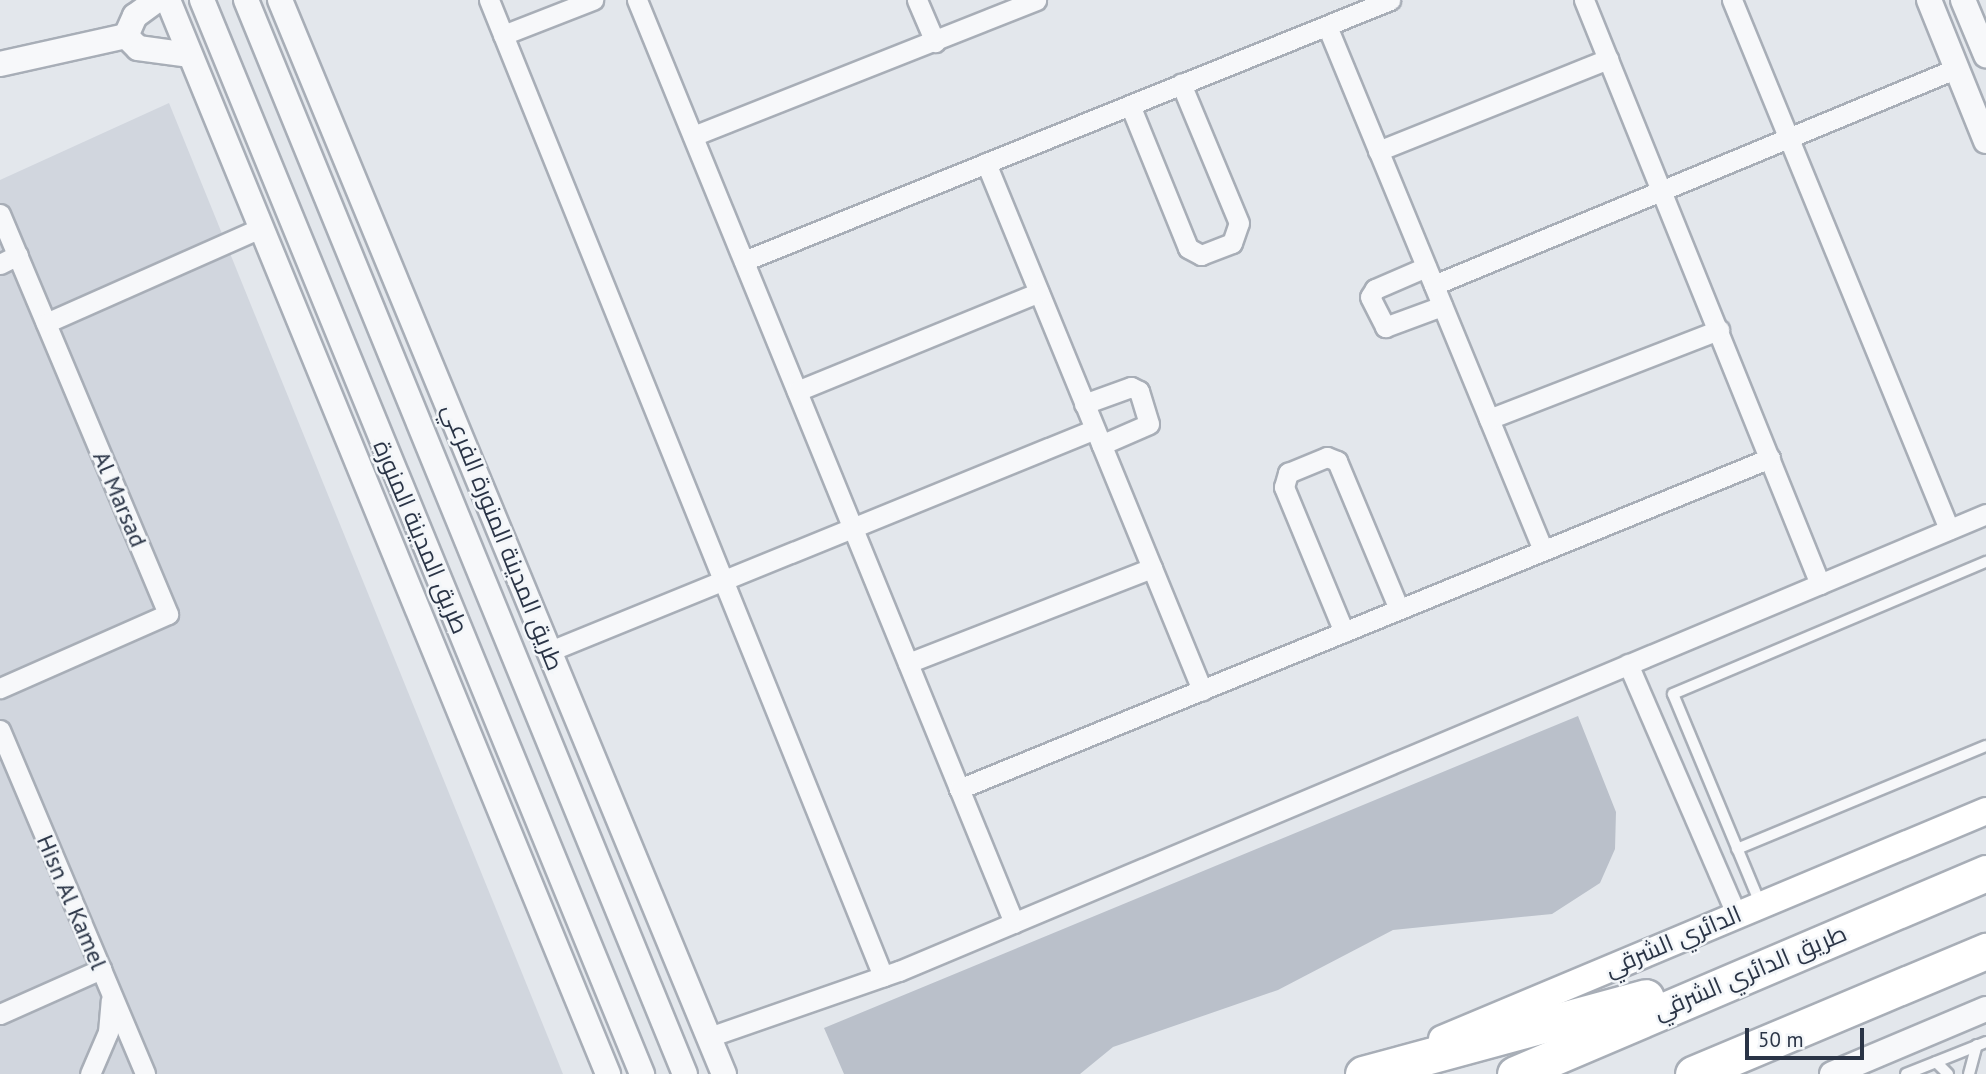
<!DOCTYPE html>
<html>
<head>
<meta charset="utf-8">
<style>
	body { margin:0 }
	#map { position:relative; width:1986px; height:1074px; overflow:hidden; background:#e3e7ec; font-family:"PT Sans",Cairo,sans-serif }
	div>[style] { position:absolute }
	.built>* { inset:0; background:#d1d6de }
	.building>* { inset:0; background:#bac0ca }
	.roads { filter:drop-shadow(2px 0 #a8aeb7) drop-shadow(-2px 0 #a8aeb7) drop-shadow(0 2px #a8aeb7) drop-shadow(0 -2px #a8aeb7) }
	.service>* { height:10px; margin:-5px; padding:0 5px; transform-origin:5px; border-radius:5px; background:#f7f8fa }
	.minor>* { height:19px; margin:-9.5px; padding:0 9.5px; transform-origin:9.5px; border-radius:9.5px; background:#f7f8fa }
	.tertiary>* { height:24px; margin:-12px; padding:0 12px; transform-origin:12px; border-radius:12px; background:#f7f8fa }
	.secondary>* { height:26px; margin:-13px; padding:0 13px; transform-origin:13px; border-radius:13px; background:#fff }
	.motorway>* { height:35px; margin:-17.5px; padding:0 17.5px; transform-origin:17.5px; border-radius:17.5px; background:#fff }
	span { translate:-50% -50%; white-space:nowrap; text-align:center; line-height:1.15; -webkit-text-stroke:5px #f3f6f9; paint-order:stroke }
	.street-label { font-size:24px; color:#2a3446 }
	.scale { position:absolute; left:1745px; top:1028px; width:119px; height:32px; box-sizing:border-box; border:4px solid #2a3446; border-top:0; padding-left:9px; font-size:21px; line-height:24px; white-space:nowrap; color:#2a3446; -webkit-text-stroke:5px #f3f6f9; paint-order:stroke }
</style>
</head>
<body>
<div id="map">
	<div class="built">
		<i style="clip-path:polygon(169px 103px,563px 1074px,0 1074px,0 180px)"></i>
	</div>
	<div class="building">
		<i style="clip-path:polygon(1578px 716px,1616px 812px,1615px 849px,1600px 883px,1552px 914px,1393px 930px,1278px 990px,1113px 1047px,1080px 1074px,844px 1074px,824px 1028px)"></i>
	</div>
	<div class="roads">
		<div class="service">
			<i style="left:1737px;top:849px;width:269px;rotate:-22.5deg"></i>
			<i style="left:1760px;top:903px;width:226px;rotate:-112.6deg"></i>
			<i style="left:1673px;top:694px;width:340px;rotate:-22.9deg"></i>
			<i style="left:1936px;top:1062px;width:17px;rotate:45deg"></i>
			<i style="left:1906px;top:1074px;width:86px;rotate:-21.8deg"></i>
			<i style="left:1969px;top:1074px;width:30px;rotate:-75deg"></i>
		</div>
		<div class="minor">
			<i style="left:489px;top:0;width:1053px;rotate:68.02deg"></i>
			<i style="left:637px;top:0;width:997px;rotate:67.78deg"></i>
			<i style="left:917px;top:0;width:46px;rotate:66.8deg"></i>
			<i style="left:1584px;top:0;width:630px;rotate:68deg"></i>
			<i style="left:1732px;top:0;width:572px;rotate:67.7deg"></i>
			<i style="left:1327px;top:26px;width:567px;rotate:67.6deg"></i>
			<i style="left:503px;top:35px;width:97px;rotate:-21.3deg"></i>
			<i style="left:1130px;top:105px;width:154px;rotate:67.9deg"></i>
			<i style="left:1188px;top:248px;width:15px;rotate:28deg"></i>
			<i style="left:1201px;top:255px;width:33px;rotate:-21deg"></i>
			<i style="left:1232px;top:243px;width:21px;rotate:-71deg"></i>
			<i style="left:1239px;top:223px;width:151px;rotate:-112.6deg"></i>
			<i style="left:693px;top:136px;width:369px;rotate:-21.6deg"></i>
			<i style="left:1378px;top:151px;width:248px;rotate:-21.8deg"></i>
			<i style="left:986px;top:163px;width:570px;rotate:67.71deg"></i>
			<i style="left:0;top:214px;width:434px;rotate:67.2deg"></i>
			<i style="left:168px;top:614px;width:184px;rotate:156.2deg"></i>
			<i style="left:744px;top:261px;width:697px;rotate:-22deg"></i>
			<i style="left:0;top:264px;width:20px;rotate:-27deg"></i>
			<i style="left:1426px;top:267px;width:56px;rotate:156.7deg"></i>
			<i style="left:1375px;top:289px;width:9px;rotate:122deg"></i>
			<i style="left:1370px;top:297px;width:34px;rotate:63deg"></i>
			<i style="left:1385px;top:327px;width:61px;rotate:-20.2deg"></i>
			<i style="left:1434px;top:285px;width:566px;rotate:-22.53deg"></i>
			<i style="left:46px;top:323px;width:234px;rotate:-23.9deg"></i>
			<i style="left:797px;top:391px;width:261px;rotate:-22.2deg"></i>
			<i style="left:1084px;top:404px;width:50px;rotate:-19.9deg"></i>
			<i style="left:1131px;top:387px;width:9px;rotate:27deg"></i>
			<i style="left:1139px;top:391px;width:34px;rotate:73deg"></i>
			<i style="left:1149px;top:424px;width:52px;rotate:156.4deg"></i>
			<i style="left:1489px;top:419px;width:247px;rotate:-21.2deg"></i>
			<i style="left:1344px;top:632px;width:157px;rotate:-112.5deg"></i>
			<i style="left:1284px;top:487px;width:15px;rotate:-74deg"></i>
			<i style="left:1288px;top:473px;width:42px;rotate:-22.3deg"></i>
			<i style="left:1327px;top:457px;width:11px;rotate:22deg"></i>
			<i style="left:1337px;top:461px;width:160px;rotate:67.3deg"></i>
			<i style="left:550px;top:651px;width:588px;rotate:-22.16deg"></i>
			<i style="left:908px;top:663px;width:262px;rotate:-21.3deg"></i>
			<i style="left:1628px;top:664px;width:272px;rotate:66.6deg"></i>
			<i style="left:0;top:730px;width:373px;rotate:67.1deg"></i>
			<i style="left:959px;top:789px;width:876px;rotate:-22.2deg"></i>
			<i style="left:0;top:1014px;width:111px;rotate:-24deg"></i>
			<i style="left:709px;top:1037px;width:201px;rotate:-19.2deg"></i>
			<i style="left:899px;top:971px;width:1179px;rotate:-22.8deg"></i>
			<i style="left:90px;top:1074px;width:46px;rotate:-66.8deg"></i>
			<i style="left:108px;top:1032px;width:32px;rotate:-85deg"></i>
		</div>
		<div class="tertiary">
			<i style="left:168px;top:0;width:1161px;rotate:67.72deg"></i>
			<i style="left:202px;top:0;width:1161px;rotate:67.72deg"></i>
			<i style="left:246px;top:0;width:1160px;rotate:67.77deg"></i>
			<i style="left:280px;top:0;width:1162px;rotate:67.54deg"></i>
			<i style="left:1929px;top:0;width:152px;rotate:68deg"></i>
			<i style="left:1963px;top:0;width:60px;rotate:67.3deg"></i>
			<i style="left:126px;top:36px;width:17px;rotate:45deg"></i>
			<i style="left:138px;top:48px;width:51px;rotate:7.8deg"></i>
			<i style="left:126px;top:36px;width:22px;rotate:-66deg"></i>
			<i style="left:135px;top:16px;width:27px;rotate:-36deg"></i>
			<i style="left:0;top:64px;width:129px;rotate:-12.5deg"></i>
			<i style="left:1832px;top:1074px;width:167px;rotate:-22.9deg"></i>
		</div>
		<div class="secondary">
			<i style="left:1442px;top:1039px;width:590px;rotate:-22.74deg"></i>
		</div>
		<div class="motorway">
			<i style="left:1363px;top:1074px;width:293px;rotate:-15.2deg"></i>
			<i style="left:1515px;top:1074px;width:512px;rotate:-23.11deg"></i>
			<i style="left:1693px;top:1074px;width:318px;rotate:-22.8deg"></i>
		</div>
	</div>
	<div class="street-label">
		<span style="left:120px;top:499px;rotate:67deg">Al Marsad</span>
		<span style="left:421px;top:537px;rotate:67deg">طريق المدينة المنورة</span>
		<span style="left:503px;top:537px;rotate:68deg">طريق المدينة المنورة الفرعي</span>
		<span style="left:72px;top:902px;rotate:67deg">Hisn Al Kamel</span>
		<span style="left:1673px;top:941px;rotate:-23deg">الدائري الشرقي</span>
		<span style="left:1750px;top:972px;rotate:-23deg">طريق الدائري الشرقي</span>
	</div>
	<div class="scale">50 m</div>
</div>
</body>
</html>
